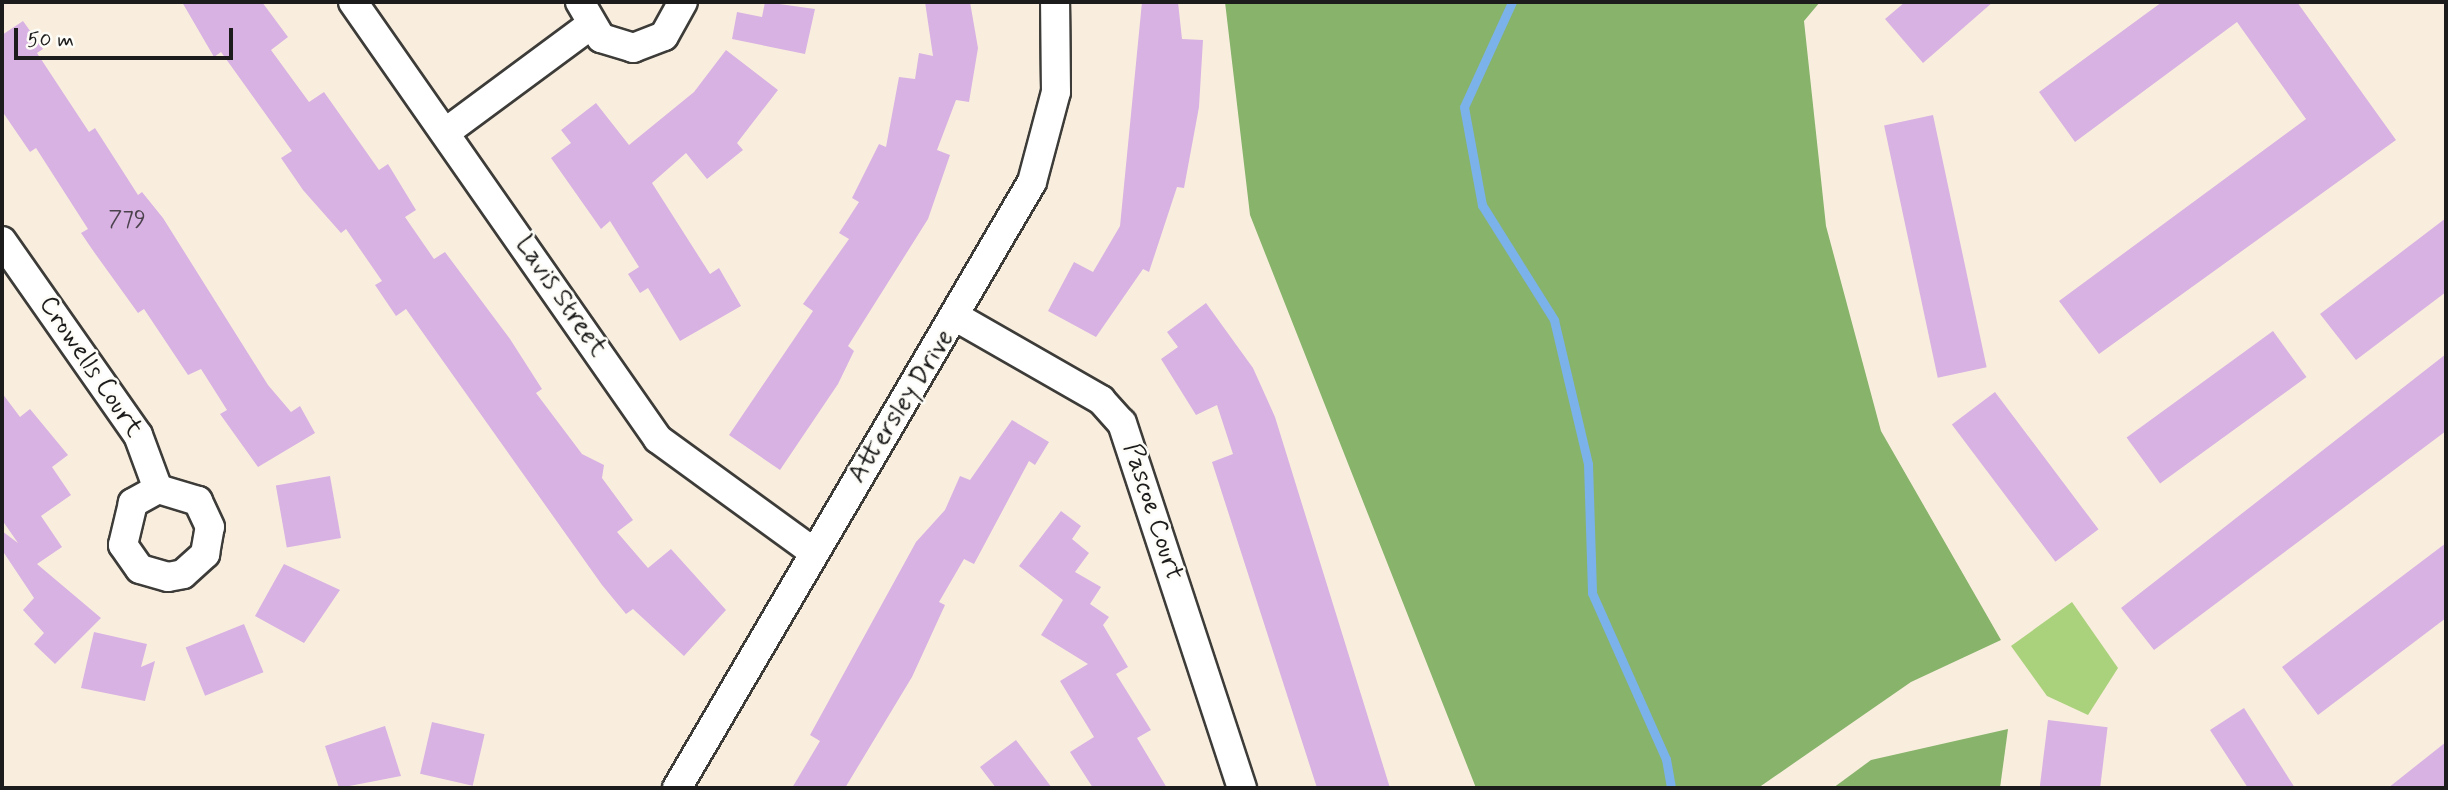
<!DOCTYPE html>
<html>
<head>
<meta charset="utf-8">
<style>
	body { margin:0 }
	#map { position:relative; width:2448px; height:790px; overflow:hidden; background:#f9eede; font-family:Mynerve,sans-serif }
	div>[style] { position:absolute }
	.green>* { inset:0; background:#aad17b }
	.forest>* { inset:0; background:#87b36b }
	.stream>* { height:9px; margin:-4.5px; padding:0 4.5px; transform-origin:4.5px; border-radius:4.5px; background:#7bb2ea }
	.building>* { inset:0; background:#d8b2e2; transform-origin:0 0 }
	.roads { filter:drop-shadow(2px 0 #3d3c39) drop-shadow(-2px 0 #3d3c39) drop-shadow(0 2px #3d3c39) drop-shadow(0 -2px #3d3c39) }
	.minor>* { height:28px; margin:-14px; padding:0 14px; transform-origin:14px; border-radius:14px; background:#fff }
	span { translate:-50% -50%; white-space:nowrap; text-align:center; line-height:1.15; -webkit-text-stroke:5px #fdfcf7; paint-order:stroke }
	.number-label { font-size:23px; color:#4b424e }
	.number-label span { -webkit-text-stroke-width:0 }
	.street-label { font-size:26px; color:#1c1c1c }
	.frame { position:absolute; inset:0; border:4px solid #1c1c1c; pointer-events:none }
	.scale { position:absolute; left:14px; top:28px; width:219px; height:32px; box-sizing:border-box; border:4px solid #1c1c1c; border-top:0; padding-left:9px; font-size:21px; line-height:24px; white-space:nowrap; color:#1c1c1c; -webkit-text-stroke:5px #fdfcf7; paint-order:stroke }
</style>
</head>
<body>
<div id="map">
	<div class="green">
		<i style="clip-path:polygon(2072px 602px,2118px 668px,2088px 715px,2047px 696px,2011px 646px)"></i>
	</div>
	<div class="forest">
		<i style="clip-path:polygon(1225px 2px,1820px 2px,1804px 21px,1826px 226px,1881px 431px,2001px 640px,1911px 682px,1758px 788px,1476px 788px,1250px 215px)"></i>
		<i style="clip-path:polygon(2008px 729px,2000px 788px,1833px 788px,1871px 760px)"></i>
	</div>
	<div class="stream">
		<i style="left:1512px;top:2px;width:115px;rotate:114.6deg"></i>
		<i style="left:1464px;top:107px;width:100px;rotate:79.6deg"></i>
		<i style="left:1482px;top:205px;width:136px;rotate:57.9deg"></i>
		<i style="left:1554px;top:320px;width:148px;rotate:76.7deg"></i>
		<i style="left:1588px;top:464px;width:129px;rotate:88.2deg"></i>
		<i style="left:1592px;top:593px;width:182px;rotate:66deg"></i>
		<i style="left:1666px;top:759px;width:29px;rotate:80deg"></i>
	</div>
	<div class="building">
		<i style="clip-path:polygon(182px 2px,262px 2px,288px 37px,271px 50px,309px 102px,324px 92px,379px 170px,388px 164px,416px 210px,405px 217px,434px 259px,445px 252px,510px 339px,542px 389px,536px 393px,582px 454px,604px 465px,602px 478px,633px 520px,617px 532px,648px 568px,671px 549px,726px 610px,684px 656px,633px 609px,626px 614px,602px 585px,406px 309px,396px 316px,375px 285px,382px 281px,346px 229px,341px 233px,303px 190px,281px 158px,292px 151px,221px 52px,214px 57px)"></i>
		<i style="clip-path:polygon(765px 2px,815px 9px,805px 54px,732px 39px,737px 12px,762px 17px)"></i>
		<i style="clip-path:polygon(925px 2px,970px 2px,978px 48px,969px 102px,956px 100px,937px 150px,950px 155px,928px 219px,848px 346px,854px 351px,838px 384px,780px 470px,729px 435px,813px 311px,803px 304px,849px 239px,839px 233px,859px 202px,852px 198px,879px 144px,886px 147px,899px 77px,915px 79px,919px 53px,933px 56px)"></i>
		<i style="clip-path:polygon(1142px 2px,1178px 2px,1182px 39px,1203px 40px,1199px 107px,1184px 188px,1177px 187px,1149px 272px,1143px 269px,1096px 337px,1048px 311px,1074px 262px,1093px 272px,1120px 226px)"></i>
		<i style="clip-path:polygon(1905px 2px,1993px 2px,1923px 63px,1885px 19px)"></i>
		<i style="clip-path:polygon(2162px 2px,2297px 2px,2396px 140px,2099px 354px,2059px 301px,2306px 119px,2237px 22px,2075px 142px,2039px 92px)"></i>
		<i style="clip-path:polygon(23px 21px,43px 49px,37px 53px,89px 132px,95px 128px,138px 195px,142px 192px,163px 218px,268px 385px,291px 412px,300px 406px,315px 433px,258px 467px,220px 414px,227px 410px,201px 369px,188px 375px,144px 309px,138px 313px,94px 252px,81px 233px,88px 229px,36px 148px,30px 152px,2px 111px,2px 35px)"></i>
		<i style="clip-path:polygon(726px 50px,778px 90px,737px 143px,743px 150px,707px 179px,686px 153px,652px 183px,710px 274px,719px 268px,741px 306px,680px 341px,648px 288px,640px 293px,628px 274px,639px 267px,610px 221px,601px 229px,551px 158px,571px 143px,561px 130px,596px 103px,629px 145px,694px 92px)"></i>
		<i style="left:1933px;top:115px;width:258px;height:50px;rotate:78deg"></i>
		<i style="clip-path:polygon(2446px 218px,2446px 292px,2356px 360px,2320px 314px)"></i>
		<i style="clip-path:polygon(1206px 303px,1253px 368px,1275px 417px,1390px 788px,1317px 788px,1212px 462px,1233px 454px,1217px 405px,1196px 415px,1161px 359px,1178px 347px,1167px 332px)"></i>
		<i style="left:2273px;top:331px;width:57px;height:181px;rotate:54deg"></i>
		<i style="clip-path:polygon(2446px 354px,2446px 431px,2154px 650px,2121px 608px)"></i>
		<i style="left:1995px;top:392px;width:172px;height:54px;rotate:53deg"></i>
		<i style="clip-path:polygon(2px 393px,20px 417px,30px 409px,68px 455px,52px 467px,71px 495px,41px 516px,62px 547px,37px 564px,101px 618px,55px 664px,34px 644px,44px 633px,23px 610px,34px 598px,2px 550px,2px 531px,18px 543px,2px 520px)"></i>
		<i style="clip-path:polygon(1012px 420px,1049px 442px,1035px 465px,1029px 461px,974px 564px,964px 559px,939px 602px,945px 605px,912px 677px,845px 788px,792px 788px,820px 741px,810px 735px,916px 542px,945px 510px,960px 476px,970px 480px)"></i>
		<i style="left:330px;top:476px;width:63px;height:55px;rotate:80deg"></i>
		<i style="clip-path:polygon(1061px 511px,1081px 526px,1072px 539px,1089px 553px,1075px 572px,1101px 587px,1090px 604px,1109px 617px,1103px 625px,1128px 667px,1116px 674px,1151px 730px,1137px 738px,1167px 788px,1093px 788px,1070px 752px,1094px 737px,1060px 681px,1088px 664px,1041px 635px,1063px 600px,1019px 566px)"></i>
		<i style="clip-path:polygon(2446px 543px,2446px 618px,2318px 715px,2282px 667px)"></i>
		<i style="clip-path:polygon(284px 564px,340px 590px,304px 643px,255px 616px)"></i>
		<i style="left:244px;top:624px;width:52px;height:63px;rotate:68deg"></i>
		<i style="clip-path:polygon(94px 632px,147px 644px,141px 667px,155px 661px,145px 701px,81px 688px)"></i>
		<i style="clip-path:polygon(2244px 708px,2295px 788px,2248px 788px,2210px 730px)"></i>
		<i style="left:2048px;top:720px;width:60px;height:69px;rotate:7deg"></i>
		<i style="left:432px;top:722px;width:54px;height:53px;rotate:13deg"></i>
		<i style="clip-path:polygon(385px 726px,401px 776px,339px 788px,325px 746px)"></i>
		<i style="clip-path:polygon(1016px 740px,1052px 788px,996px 788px,980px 767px)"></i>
		<i style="clip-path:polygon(2446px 742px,2446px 788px,2388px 788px)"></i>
	</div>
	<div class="roads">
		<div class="minor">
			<i style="left:353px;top:2px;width:533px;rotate:55.09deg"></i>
			<i style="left:658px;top:439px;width:189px;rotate:36deg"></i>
			<i style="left:580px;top:2px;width:42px;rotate:59.7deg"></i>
			<i style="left:601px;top:38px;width:34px;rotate:17deg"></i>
			<i style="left:633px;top:48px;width:33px;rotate:-21deg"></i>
			<i style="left:664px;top:36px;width:39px;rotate:-61deg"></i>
			<i style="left:446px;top:132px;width:178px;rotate:-36.5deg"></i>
			<i style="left:2px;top:241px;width:237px;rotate:55deg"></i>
			<i style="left:138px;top:435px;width:58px;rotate:69.7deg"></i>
			<i style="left:158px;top:489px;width:29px;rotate:151deg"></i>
			<i style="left:133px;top:503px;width:43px;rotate:103.4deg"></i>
			<i style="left:123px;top:545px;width:29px;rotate:55deg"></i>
			<i style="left:140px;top:569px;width:29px;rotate:16deg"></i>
			<i style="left:168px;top:577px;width:15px;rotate:-11deg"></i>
			<i style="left:183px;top:574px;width:30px;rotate:-42deg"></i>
			<i style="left:205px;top:554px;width:27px;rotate:-80deg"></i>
			<i style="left:210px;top:527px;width:29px;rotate:-115deg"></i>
			<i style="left:198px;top:501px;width:42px;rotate:-163.3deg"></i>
			<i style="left:958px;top:318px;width:165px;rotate:29.8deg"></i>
			<i style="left:1101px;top:400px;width:31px;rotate:48deg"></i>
			<i style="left:1122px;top:423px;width:384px;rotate:71.8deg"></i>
			<i style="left:677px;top:788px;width:702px;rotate:-59.64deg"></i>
			<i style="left:1032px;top:182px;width:93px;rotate:-75.1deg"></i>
			<i style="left:1056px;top:92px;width:90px;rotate:-90.6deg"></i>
		</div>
	</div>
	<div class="number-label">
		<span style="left:127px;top:220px">779</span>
	</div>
	<div class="street-label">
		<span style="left:560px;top:297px;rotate:55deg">Lavis Street</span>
		<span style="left:90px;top:367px;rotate:56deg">Crowells Court</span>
		<span style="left:902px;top:407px;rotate:-58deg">Attersley Drive</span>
		<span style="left:1152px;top:512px;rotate:72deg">Pascoe Court</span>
	</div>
	<div class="frame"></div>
	<div class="scale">50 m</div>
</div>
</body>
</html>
